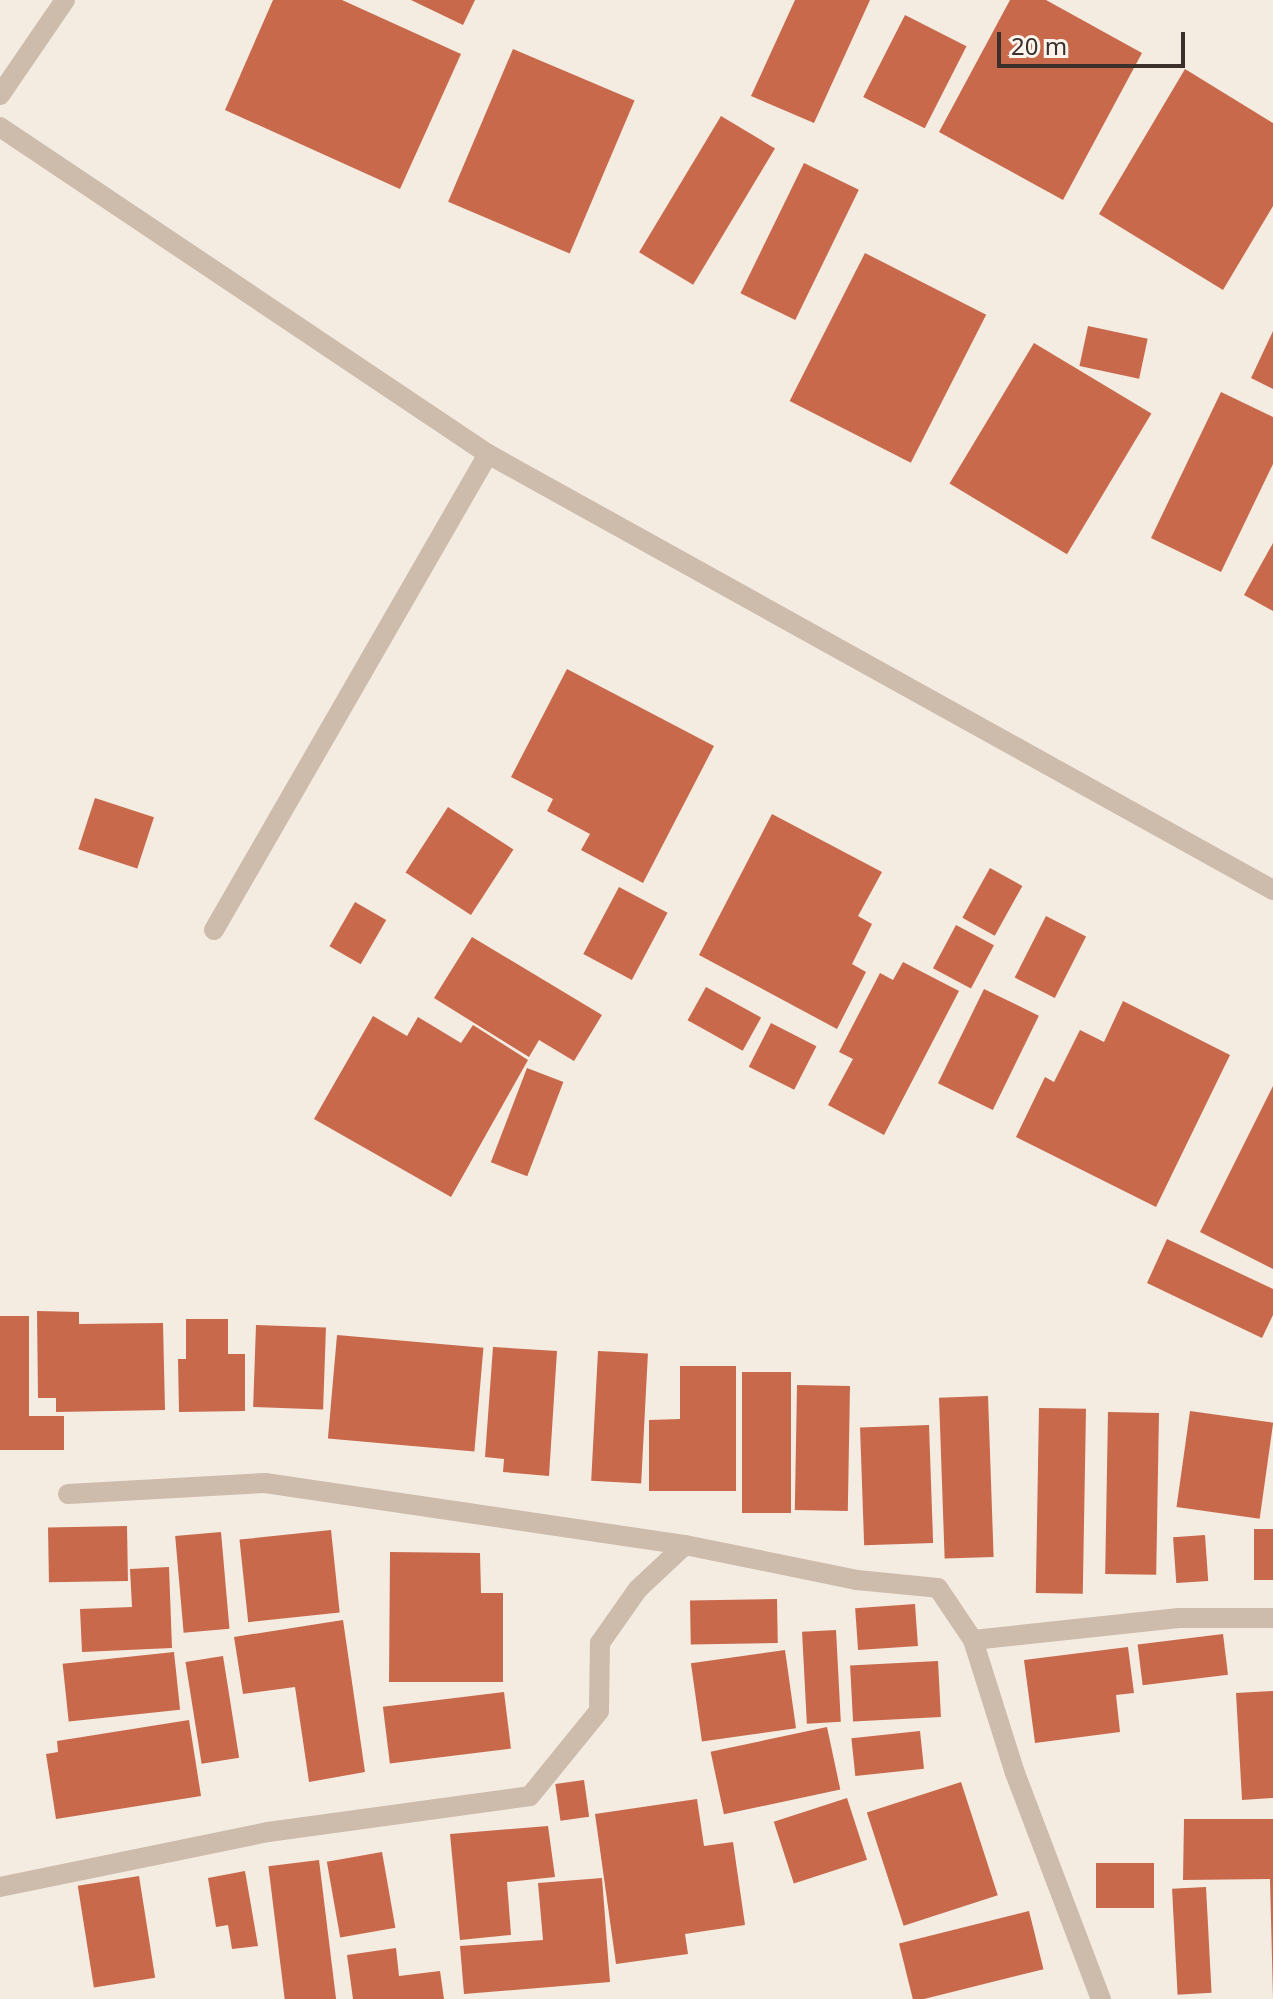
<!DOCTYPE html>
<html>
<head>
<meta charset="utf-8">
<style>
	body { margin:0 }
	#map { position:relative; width:1273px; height:1999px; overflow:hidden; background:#f4ebe1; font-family:"Noto Sans",sans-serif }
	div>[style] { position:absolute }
	.building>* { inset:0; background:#c8694b; transform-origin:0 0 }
	.minor>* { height:20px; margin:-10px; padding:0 10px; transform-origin:10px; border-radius:10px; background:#cdbbac }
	span { translate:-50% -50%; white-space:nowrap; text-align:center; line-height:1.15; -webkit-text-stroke:8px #fbf5ee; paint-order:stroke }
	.scale { position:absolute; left:997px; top:32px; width:188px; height:36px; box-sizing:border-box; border:4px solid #3b302b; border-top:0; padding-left:10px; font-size:24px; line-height:28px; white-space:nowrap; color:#3b302b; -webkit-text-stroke:6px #fbf5ee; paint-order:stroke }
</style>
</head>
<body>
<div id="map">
	<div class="building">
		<i style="clip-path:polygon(273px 0,342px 0,461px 54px,400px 189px,225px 110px)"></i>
		<i style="clip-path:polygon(411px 0,475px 0,463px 25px)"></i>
		<i style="clip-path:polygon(795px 0,870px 0,814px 123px,751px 96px)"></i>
		<i style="clip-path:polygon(1010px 0,1046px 0,1142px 53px,1063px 200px,939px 132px)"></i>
		<i style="left:905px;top:15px;width:69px;height:92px;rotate:27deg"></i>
		<i style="left:513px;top:49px;width:132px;height:166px;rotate:23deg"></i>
		<i style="clip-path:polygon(1185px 69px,1273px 123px,1273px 206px,1223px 290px,1099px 214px)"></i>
		<i style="left:721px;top:116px;width:63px;height:159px;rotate:31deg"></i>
		<i style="left:804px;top:163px;width:61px;height:145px;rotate:26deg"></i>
		<i style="left:865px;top:253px;width:136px;height:166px;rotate:27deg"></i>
		<i style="left:1088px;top:326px;width:61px;height:41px;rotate:12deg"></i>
		<i style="clip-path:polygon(1273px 331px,1273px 389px,1251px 378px)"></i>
		<i style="left:1034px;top:343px;width:137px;height:164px;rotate:31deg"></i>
		<i style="clip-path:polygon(1221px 392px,1273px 417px,1273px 464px,1221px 572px,1151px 538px)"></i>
		<i style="clip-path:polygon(1273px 543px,1273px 611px,1244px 595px)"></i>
		<i style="clip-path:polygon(567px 669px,714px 746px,643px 883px,581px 850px,590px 834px,547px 811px,553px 799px,511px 777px)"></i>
		<i style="left:95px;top:798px;width:62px;height:54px;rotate:18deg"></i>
		<i style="left:448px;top:807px;width:78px;height:78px;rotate:33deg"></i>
		<i style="clip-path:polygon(772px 814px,882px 872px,858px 916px,872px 924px,852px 964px,866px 972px,837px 1029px,699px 955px)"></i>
		<i style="left:990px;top:868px;width:37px;height:57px;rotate:29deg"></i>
		<i style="left:619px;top:887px;width:55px;height:76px;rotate:28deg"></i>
		<i style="left:355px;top:902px;width:36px;height:51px;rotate:30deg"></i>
		<i style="left:1046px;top:916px;width:45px;height:69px;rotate:27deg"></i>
		<i style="left:956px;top:925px;width:43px;height:49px;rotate:28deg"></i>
		<i style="clip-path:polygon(472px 937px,602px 1015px,574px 1061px,539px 1040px,529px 1057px,434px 998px)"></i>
		<i style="clip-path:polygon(903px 962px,959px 991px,884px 1135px,828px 1105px,853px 1059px,839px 1052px,880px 973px,893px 980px)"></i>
		<i style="left:706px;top:987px;width:63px;height:38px;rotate:29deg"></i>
		<i style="left:984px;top:989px;width:61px;height:105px;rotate:26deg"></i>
		<i style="clip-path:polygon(1123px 1001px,1230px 1055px,1156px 1207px,1016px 1137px,1045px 1077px,1054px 1082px,1080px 1030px,1104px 1042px)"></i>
		<i style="clip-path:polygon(373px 1016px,407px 1036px,418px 1017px,461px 1043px,473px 1025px,528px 1060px,451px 1197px,314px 1119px)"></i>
		<i style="left:771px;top:1023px;width:51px;height:49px;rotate:27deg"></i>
		<i style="left:527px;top:1068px;width:39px;height:101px;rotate:21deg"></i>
		<i style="clip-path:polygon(1273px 1086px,1273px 1269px,1200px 1232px)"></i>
		<i style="clip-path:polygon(1167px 1239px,1273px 1289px,1273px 1315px,1262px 1338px,1147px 1283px)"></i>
		<i style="clip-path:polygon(37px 1311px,79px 1312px,79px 1324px,163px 1323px,165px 1410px,56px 1412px,56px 1398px,38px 1398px)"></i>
		<i style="clip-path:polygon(0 1316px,29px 1316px,29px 1416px,64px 1416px,64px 1450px,0 1450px)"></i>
		<i style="clip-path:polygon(186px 1319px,228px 1319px,228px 1354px,245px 1354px,245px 1411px,179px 1412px,178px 1359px,186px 1359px)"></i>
		<i style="left:256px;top:1325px;width:70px;height:82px;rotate:2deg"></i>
		<i style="left:337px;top:1335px;width:147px;height:104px;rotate:5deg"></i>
		<i style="clip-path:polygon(493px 1347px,557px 1351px,549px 1476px,503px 1472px,504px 1459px,485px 1457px)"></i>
		<i style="left:598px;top:1351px;width:50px;height:130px;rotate:3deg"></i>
		<i style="clip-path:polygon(680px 1366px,736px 1366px,736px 1491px,649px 1491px,649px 1420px,680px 1419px)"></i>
		<i style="left:742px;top:1372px;width:49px;height:141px"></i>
		<i style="left:797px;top:1385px;width:53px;height:125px;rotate:1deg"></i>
		<i style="left:988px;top:1396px;width:161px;height:49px;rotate:88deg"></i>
		<i style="left:1039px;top:1408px;width:47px;height:185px;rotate:1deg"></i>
		<i style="left:1190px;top:1411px;width:84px;height:97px;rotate:8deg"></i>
		<i style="left:1108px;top:1412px;width:51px;height:162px;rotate:1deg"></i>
		<i style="left:929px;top:1425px;width:118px;height:69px;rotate:88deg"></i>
		<i style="left:127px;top:1526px;width:55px;height:79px;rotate:89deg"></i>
		<i style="left:1254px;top:1529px;width:19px;height:51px"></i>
		<i style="left:331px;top:1530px;width:83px;height:92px;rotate:84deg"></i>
		<i style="left:221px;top:1532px;width:97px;height:46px;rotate:85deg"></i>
		<i style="left:1205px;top:1535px;width:46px;height:32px;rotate:86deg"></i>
		<i style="clip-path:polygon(390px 1552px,480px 1553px,481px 1593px,503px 1593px,503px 1682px,389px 1682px)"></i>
		<i style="clip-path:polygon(169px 1567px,172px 1648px,82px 1652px,80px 1609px,132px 1607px,130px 1569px)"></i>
		<i style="left:777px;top:1599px;width:44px;height:87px;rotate:89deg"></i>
		<i style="left:915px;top:1604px;width:42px;height:60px;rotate:86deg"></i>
		<i style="clip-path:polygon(343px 1620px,365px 1772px,309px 1782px,295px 1687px,243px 1694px,234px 1637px)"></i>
		<i style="left:836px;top:1630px;width:92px;height:34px;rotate:87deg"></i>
		<i style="left:1223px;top:1634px;width:41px;height:86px;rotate:83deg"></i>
		<i style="clip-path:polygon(1128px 1647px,1134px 1693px,1116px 1695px,1120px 1732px,1035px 1743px,1024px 1660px)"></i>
		<i style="left:785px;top:1650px;width:79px;height:95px;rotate:82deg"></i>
		<i style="left:174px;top:1652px;width:58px;height:112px;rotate:84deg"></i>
		<i style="left:223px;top:1656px;width:103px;height:38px;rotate:81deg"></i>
		<i style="left:938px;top:1661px;width:56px;height:88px;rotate:87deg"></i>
		<i style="clip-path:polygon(1273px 1691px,1273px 1798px,1242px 1800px,1236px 1693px)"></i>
		<i style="left:504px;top:1692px;width:57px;height:122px;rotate:83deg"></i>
		<i style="clip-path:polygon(189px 1720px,201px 1796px,56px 1819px,46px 1754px,58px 1752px,57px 1741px)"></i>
		<i style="left:827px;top:1727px;width:64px;height:119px;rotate:78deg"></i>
		<i style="left:920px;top:1731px;width:38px;height:69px;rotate:84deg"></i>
		<i style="left:584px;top:1780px;width:37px;height:29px;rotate:82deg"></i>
		<i style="left:961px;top:1782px;width:119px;height:99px;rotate:72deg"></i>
		<i style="left:847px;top:1798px;width:65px;height:77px;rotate:72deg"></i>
		<i style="clip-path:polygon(697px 1799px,704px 1846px,733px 1842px,745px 1925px,685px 1934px,688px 1954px,616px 1964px,595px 1814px)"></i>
		<i style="clip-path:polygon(1184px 1819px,1273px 1819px,1273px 1999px,1270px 1879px,1183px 1880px)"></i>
		<i style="clip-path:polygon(548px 1826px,555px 1877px,507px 1882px,511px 1935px,460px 1940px,450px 1834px)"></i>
		<i style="left:382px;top:1852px;width:77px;height:56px;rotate:80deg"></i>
		<i style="left:319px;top:1860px;width:140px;height:51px;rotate:83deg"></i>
		<i style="left:1096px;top:1863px;width:58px;height:45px"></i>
		<i style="clip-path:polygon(245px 1871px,258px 1946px,232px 1949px,228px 1925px,216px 1927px,208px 1878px)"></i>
		<i style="left:139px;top:1876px;width:103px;height:62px;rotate:81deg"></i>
		<i style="clip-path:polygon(602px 1878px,610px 1982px,464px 1994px,460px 1946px,543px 1940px,538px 1883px)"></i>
		<i style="left:1206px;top:1887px;width:106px;height:34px;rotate:87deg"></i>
		<i style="left:1029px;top:1911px;width:60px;height:134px;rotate:76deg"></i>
		<i style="clip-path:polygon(396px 1948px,399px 1976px,440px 1971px,444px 1999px,353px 1999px,347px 1955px)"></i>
	</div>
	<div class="minor">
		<i style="left:0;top:95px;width:115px;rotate:-55.6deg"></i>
		<i style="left:0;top:127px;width:587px;rotate:33.83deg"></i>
		<i style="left:488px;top:454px;width:898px;rotate:29.05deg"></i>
		<i style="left:214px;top:930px;width:549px;rotate:-60.07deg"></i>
		<i style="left:68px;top:1494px;width:197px;rotate:-3.2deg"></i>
		<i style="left:265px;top:1483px;width:425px;rotate:8.4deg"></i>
		<i style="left:685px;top:1545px;width:176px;rotate:11.5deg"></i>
		<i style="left:857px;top:1580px;width:81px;rotate:5.6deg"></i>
		<i style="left:938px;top:1588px;width:63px;rotate:56.1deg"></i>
		<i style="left:973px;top:1640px;width:139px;rotate:72.5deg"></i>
		<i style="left:1015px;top:1773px;width:242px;rotate:69.2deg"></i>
		<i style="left:973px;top:1640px;width:207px;rotate:-6.1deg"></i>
		<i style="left:1179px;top:1618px;width:94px"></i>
		<i style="left:0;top:1887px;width:274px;rotate:-11.6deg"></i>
		<i style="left:268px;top:1832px;width:264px;rotate:-7.8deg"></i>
		<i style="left:530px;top:1796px;width:109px;rotate:-50.9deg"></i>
		<i style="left:599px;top:1711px;width:68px;rotate:-89.2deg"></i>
		<i style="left:600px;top:1643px;width:66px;rotate:-54.9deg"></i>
		<i style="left:638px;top:1589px;width:64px;rotate:-43.1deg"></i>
	</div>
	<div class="scale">20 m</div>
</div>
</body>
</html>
